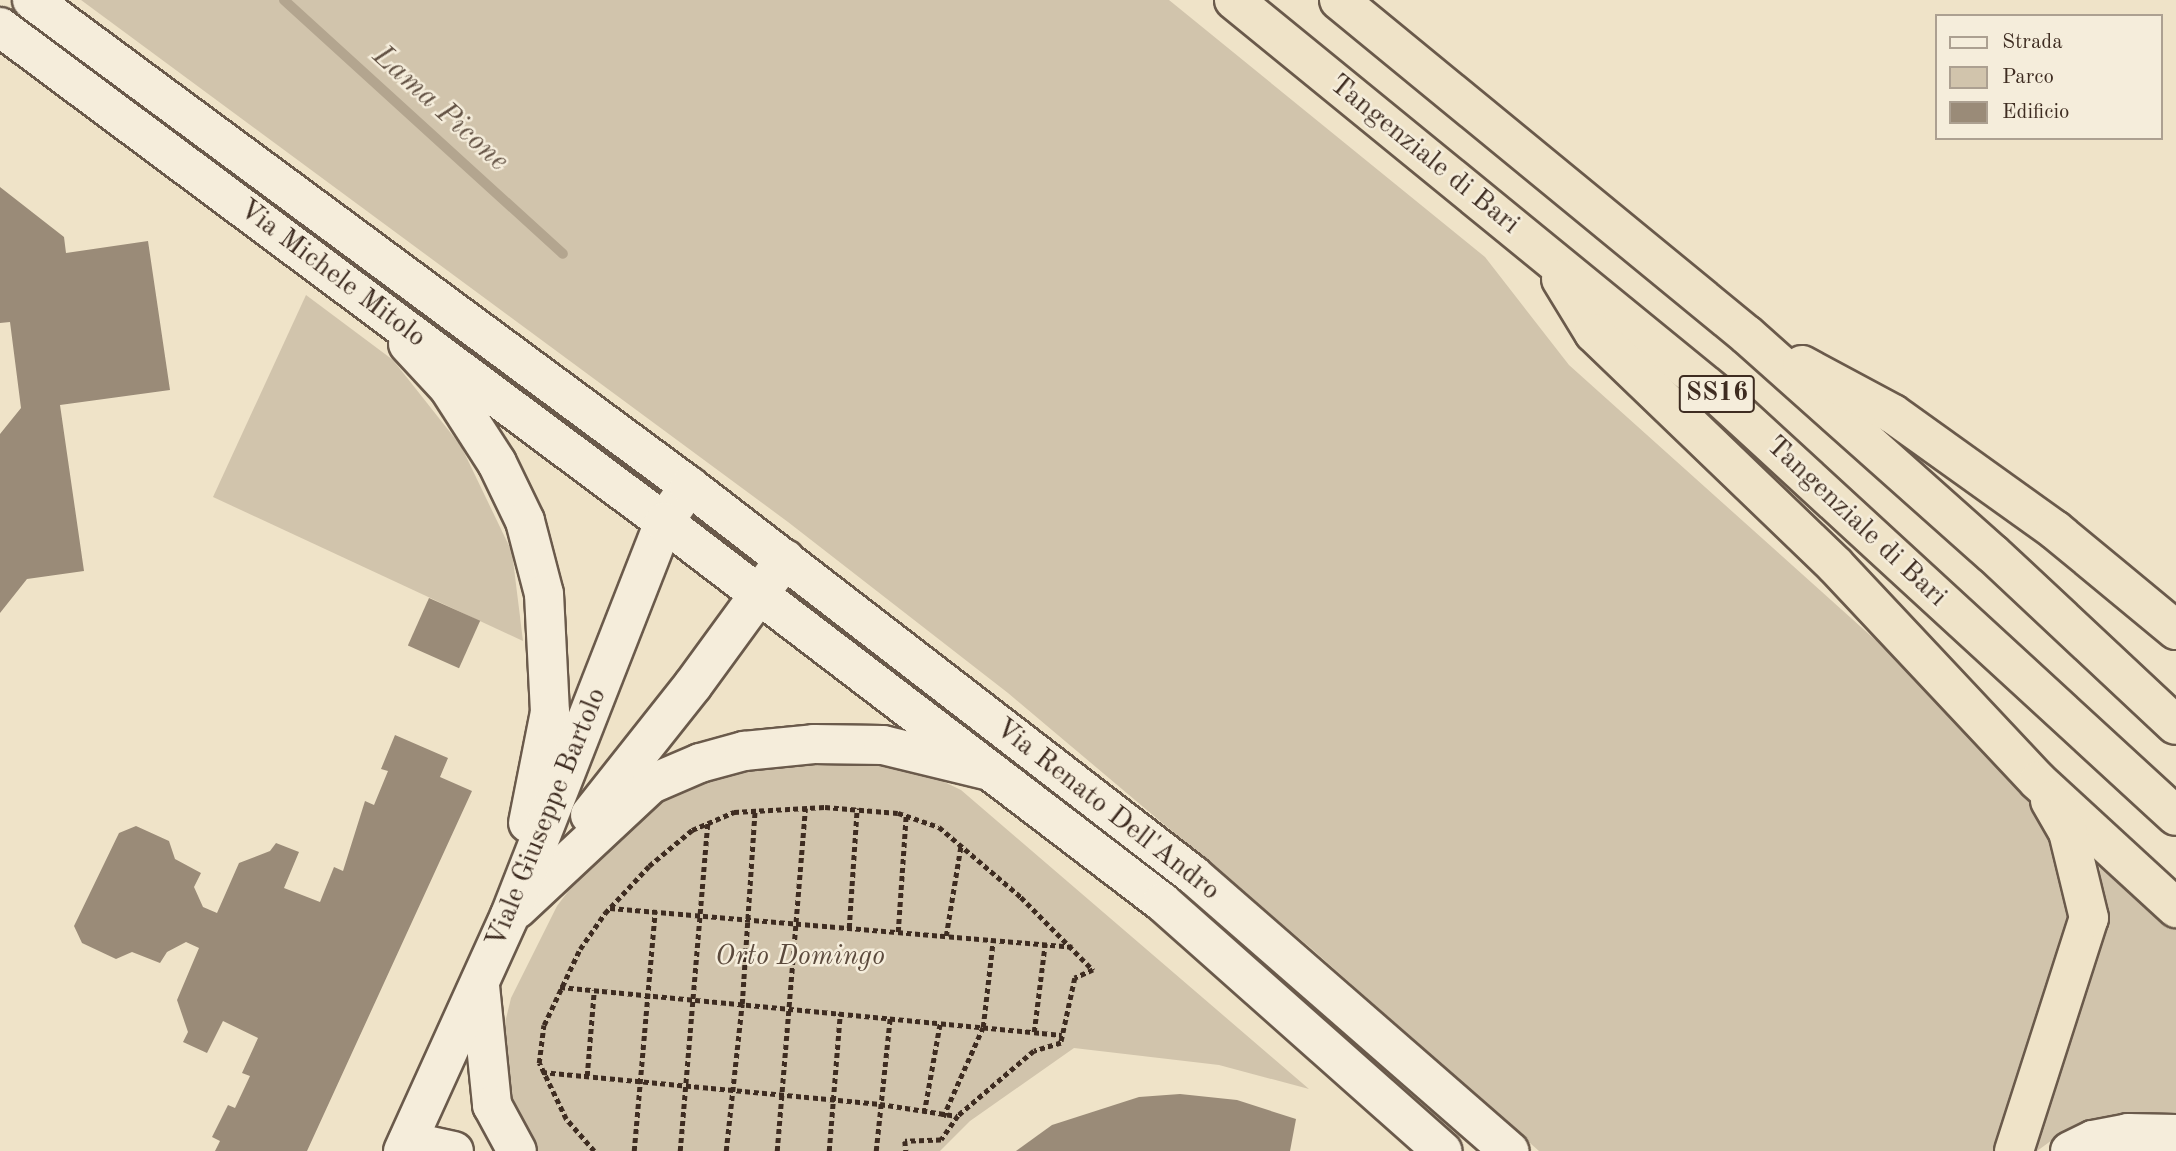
<!DOCTYPE html>
<html>
<head>
<meta charset="utf-8">
<style>
	body { margin:0 }
	#map { position:relative; width:2176px; height:1151px; overflow:hidden; background:#efe3c8; font-family:"Old Standard TT",serif }
	div>[style] { position:absolute }
	.green>* { inset:0; background:#d1c4ac }
	.stream>* { height:10px; margin:-5px; padding:0 5px; transform-origin:5px; border-radius:5px; background:#b3a58f }
	.building>* { inset:0; background:#9a8b78; transform-origin:0 0 }
	.path>* { height:4.5px; margin-top:-2.25px; transform-origin:0; background:repeating-linear-gradient(90deg,#3e2c21 0 5px,transparent 0 8.5px) }
	.roads { filter:drop-shadow(2px 0 #6a5a4b) drop-shadow(-2px 0 #6a5a4b) drop-shadow(0 2px #6a5a4b) drop-shadow(0 -2px #6a5a4b) }
	.street>* { height:38px; margin:-19px; padding:0 19px; transform-origin:19px; border-radius:19px; background:#f5eddb }
	.secondary>* { height:38px; margin:-19px; padding:0 19px; transform-origin:19px; border-radius:19px; background:#f5eddb }
	.highway>* { height:38px; margin:-19px; padding:0 19px; transform-origin:19px; border-radius:19px; background:#efe3c8 }
	span { translate:-50% -50%; white-space:nowrap; text-align:center; line-height:1.15; -webkit-text-stroke:5px #f5eddb; paint-order:stroke }
	.shield-label span { padding:2px 5px; background:#f5eddb; border:2px solid; border-radius:5px; -webkit-text-stroke-width:0 }
	.shield-label { font-size:26px; color:#3e2c21; font-weight:700 }
	.street-label { font-size:28px; color:#3e2c21 }
	.park-label { font-size:28px; color:#5b4a3d; font-style:italic }
	.water-label { font-size:30px; color:#615042; font-style:italic }
	.legend { position:absolute; left:1935px; top:14px; width:228px; height:126px; box-sizing:border-box; background:#f5eddb; border:2px solid #aca091; margin:0; padding:9px 12px; list-style:none; font-size:21px; color:#3e2c21 }
	.legend li { display:flex; align-items:center; gap:14px; height:35px }
	.legend b { width:35px; border:2px solid #aca091 }
</style>
</head>
<body>
<div id="map">
	<div class="green">
		<i style="clip-path:polygon(81px 0,1169px 0,1485px 257px,1569px 365px,1900px 662px,2014px 782px,2057px 837px,2068px 923px,1995px 1151px,1539px 1151px,1313px 950px,1008px 693px,788px 522px)"></i>
		<i style="clip-path:polygon(306px 295px,393px 360px,461px 446px,512px 552px,523px 641px,213px 497px)"></i>
		<i style="clip-path:polygon(854px 761px,909px 765px,961px 790px,1309px 1089px,1219px 1065px,1074px 1048px,970px 1121px,940px 1151px,537px 1151px,526px 1139px,511px 1104px,503px 1031px,511px 998px,557px 906px,597px 853px,648px 809px,693px 787px,705px 777px,746px 765px)"></i>
		<i style="clip-path:polygon(2100px 858px,2176px 929px,2176px 1117px,2134px 1113px,2102px 1119px,2059px 1135px,2037px 1151px,2028px 1151px,2098px 942px)"></i>
	</div>
	<div class="stream">
		<i style="left:284px;top:0;width:377px;rotate:42.3deg"></i>
	</div>
	<div class="building">
		<i style="clip-path:polygon(0 187px,64px 237px,66px 253px,148px 241px,170px 390px,60px 405px,84px 571px,27px 579px,0 613px,0 434px,21px 408px,10px 322px,0 323px)"></i>
		<i style="left:429px;top:598px;width:56px;height:52px;rotate:24deg"></i>
		<i style="clip-path:polygon(395px 735px,448px 758px,440px 777px,472px 791px,307px 1151px,215px 1151px,220px 1141px,212px 1137px,228px 1105px,235px 1108px,250px 1076px,242px 1073px,258px 1038px,223px 1021px,207px 1053px,183px 1042px,188px 1032px,177px 1000px,199px 948px,186px 942px,167px 952px,160px 963px,132px 952px,116px 959px,82px 943px,74px 926px,119px 833px,136px 826px,169px 841px,175px 859px,201px 873px,194px 887px,203px 907px,217px 913px,239px 863px,270px 851px,276px 843px,299px 852px,284px 888px,320px 902px,334px 867px,343px 871px,365px 801px,374px 805px,388px 771px,381px 769px)"></i>
		<i style="clip-path:polygon(1180px 1094px,1237px 1100px,1296px 1119px,1290px 1151px,1016px 1151px,1052px 1125px,1139px 1097px)"></i>
	</div>
	<div class="path">
		<i style="left:610px;top:908px;width:464px;rotate:4.8deg"></i>
		<i style="left:849px;top:928px;width:120px;rotate:-86.2deg"></i>
		<i style="left:898px;top:932px;width:117px;rotate:-86.1deg"></i>
		<i style="left:946px;top:936px;width:93px;rotate:-80.7deg"></i>
		<i style="left:560px;top:987px;width:504px;rotate:5.46deg"></i>
		<i style="left:1034px;top:1032px;width:89px;rotate:-82.9deg"></i>
		<i style="left:542px;top:1072px;width:340px;rotate:5.4deg"></i>
		<i style="left:880px;top:1104px;width:78px;rotate:8.9deg"></i>
		<i style="left:587px;top:1076px;width:86px;rotate:-85.3deg"></i>
		<i style="left:924px;top:1113px;width:91px;rotate:-79.9deg"></i>
		<i style="left:943px;top:1117px;width:98px;rotate:-66deg"></i>
		<i style="left:983px;top:1027px;width:88px;rotate:-83.4deg"></i>
		<i style="left:594px;top:1151px;width:43px;rotate:-131.2deg"></i>
		<i style="left:566px;top:1119px;width:62px;rotate:-115.7deg"></i>
		<i style="left:539px;top:1063px;width:38px;rotate:-83deg"></i>
		<i style="left:544px;top:1025px;width:84px;rotate:-64.7deg"></i>
		<i style="left:580px;top:949px;width:44px;rotate:-55.2deg"></i>
		<i style="left:605px;top:913px;width:64px;rotate:-46.9deg"></i>
		<i style="left:649px;top:866px;width:56px;rotate:-39.9deg"></i>
		<i style="left:692px;top:830px;width:46px;rotate:-23.2deg"></i>
		<i style="left:734px;top:812px;width:91px;rotate:-3.1deg"></i>
		<i style="left:825px;top:807px;width:73px;rotate:4.7deg"></i>
		<i style="left:898px;top:813px;width:43px;rotate:18.9deg"></i>
		<i style="left:939px;top:827px;width:108px;rotate:40.5deg"></i>
		<i style="left:1021px;top:897px;width:103px;rotate:45.4deg"></i>
		<i style="left:1093px;top:970px;width:20px;rotate:156deg"></i>
		<i style="left:1075px;top:978px;width:66px;rotate:102.2deg"></i>
		<i style="left:1061px;top:1043px;width:28px;rotate:163deg"></i>
		<i style="left:1034px;top:1051px;width:100px;rotate:139.5deg"></i>
		<i style="left:958px;top:1116px;width:29px;rotate:125deg"></i>
		<i style="left:941px;top:1140px;width:36px;rotate:178deg"></i>
		<i style="left:905px;top:1141px;width:10px;rotate:84deg"></i>
		<i style="left:634px;top:1151px;width:241px;rotate:-85deg"></i>
		<i style="left:680px;top:1151px;width:331px;rotate:-85.2deg"></i>
		<i style="left:726px;top:1151px;width:148px;rotate:-83.8deg"></i>
		<i style="left:742px;top:1004px;width:195px;rotate:-86.2deg"></i>
		<i style="left:777px;top:1151px;width:344px;rotate:-85.3deg"></i>
		<i style="left:829px;top:1151px;width:138px;rotate:-85.4deg"></i>
		<i style="left:876px;top:1151px;width:134px;rotate:-84deg"></i>
	</div>
	<div class="roads">
		<div class="street">
			<i style="left:408px;top:344px;width:59px;rotate:47.1deg"></i>
			<i style="left:448px;top:387px;width:90px;rotate:57.2deg"></i>
			<i style="left:497px;top:463px;width:64px;rotate:64.2deg"></i>
			<i style="left:525px;top:521px;width:75px;rotate:75.4deg"></i>
			<i style="left:544px;top:594px;width:118px;rotate:87.1deg"></i>
			<i style="left:550px;top:712px;width:113px;rotate:101.2deg"></i>
			<i style="left:590px;top:815px;width:166px;rotate:-51.6deg"></i>
			<i style="left:693px;top:685px;width:156px;rotate:-53.9deg"></i>
			<i style="left:517px;top:909px;width:183px;rotate:-43deg"></i>
			<i style="left:651px;top:784px;width:53px;rotate:-23.2deg"></i>
			<i style="left:700px;top:763px;width:46px;rotate:-15.3deg"></i>
			<i style="left:744px;top:751px;width:70px;rotate:-5.7deg"></i>
			<i style="left:814px;top:744px;width:69px;rotate:0.8deg"></i>
			<i style="left:883px;top:745px;width:110px;rotate:13.7deg"></i>
			<i style="left:480px;top:986px;width:120px;rotate:84.2deg"></i>
			<i style="left:492px;top:1105px;width:52px;rotate:61.5deg"></i>
			<i style="left:408px;top:1141px;width:47px;rotate:12.3deg"></i>
			<i style="left:403px;top:1151px;width:259px;rotate:-65.6deg"></i>
			<i style="left:510px;top:915px;width:422px;rotate:-68.6deg"></i>
			<i style="left:664px;top:522px;width:44px;rotate:-55.2deg"></i>
		</div>
		<div class="secondary">
			<i style="left:32px;top:0;width:817px;rotate:36.49deg"></i>
			<i style="left:689px;top:486px;width:637px;rotate:37.66deg"></i>
			<i style="left:1193px;top:875px;width:420px;rotate:41.1deg"></i>
			<i style="left:0;top:27px;width:828px;rotate:36.7deg"></i>
			<i style="left:664px;top:522px;width:626px;rotate:37.35deg"></i>
			<i style="left:1162px;top:902px;width:375px;rotate:41.6deg"></i>
			<i style="left:2070px;top:1151px;width:25px;rotate:-26deg"></i>
			<i style="left:2093px;top:1140px;width:36px;rotate:-11deg"></i>
			<i style="left:2128px;top:1133px;width:48px;rotate:1.2deg"></i>
		</div>
		<div class="highway">
			<i style="left:1234px;top:0;width:628px;rotate:39.24deg"></i>
			<i style="left:1720px;top:397px;width:619px;rotate:42.58deg"></i>
			<i style="left:1339px;top:0;width:528px;rotate:39.39deg"></i>
			<i style="left:1747px;top:335px;width:329px;rotate:41.7deg"></i>
			<i style="left:1993px;top:554px;width:250px;rotate:43.1deg"></i>
			<i style="left:1561px;top:279px;width:63px;rotate:58.6deg"></i>
			<i style="left:1594px;top:333px;width:335px;rotate:43.9deg"></i>
			<i style="left:1835px;top:565px;width:296px;rotate:46.8deg"></i>
			<i style="left:2038px;top:781px;width:188px;rotate:42.6deg"></i>
			<i style="left:1802px;top:365px;width:103px;rotate:28.3deg"></i>
			<i style="left:1893px;top:414px;width:199px;rotate:35.6deg"></i>
			<i style="left:2055px;top:530px;width:157px;rotate:39.6deg"></i>
			<i style="left:2014px;top:1151px;width:245px;rotate:-72.2deg"></i>
			<i style="left:2089px;top:918px;width:89px;rotate:-103.7deg"></i>
			<i style="left:2068px;top:832px;width:36px;rotate:-120deg"></i>
		</div>
	</div>
	<div class="shield-label">
		<span style="left:1717px;top:394px">SS16</span>
	</div>
	<div class="street-label">
		<span style="left:1424px;top:155px;rotate:39deg">Tangenziale di Bari</span>
		<span style="left:332px;top:274px;rotate:37deg">Via Michele Mitolo</span>
		<span style="left:1856px;top:522px;rotate:43deg">Tangenziale di Bari</span>
		<span style="left:1107px;top:810px;rotate:38deg">Via Renato Dell'Andro</span>
		<span style="left:547px;top:818px;rotate:-68deg">Viale Giuseppe Bartolo</span>
	</div>
	<div class="park-label">
		<span style="left:800px;top:957px">Orto Domingo</span>
	</div>
	<div class="water-label">
		<span style="left:440px;top:109px;rotate:42deg">Lama Picone</span>
	</div>
	<ul class="legend">
	<li><b style="height:9px;background:#f5eddb"></b>Strada</li>
	<li><b style="height:19px;background:#d1c4ac"></b>Parco</li>
	<li><b style="height:19px;background:#9a8b78"></b>Edificio</li>
	</ul>
</div>
</body>
</html>
